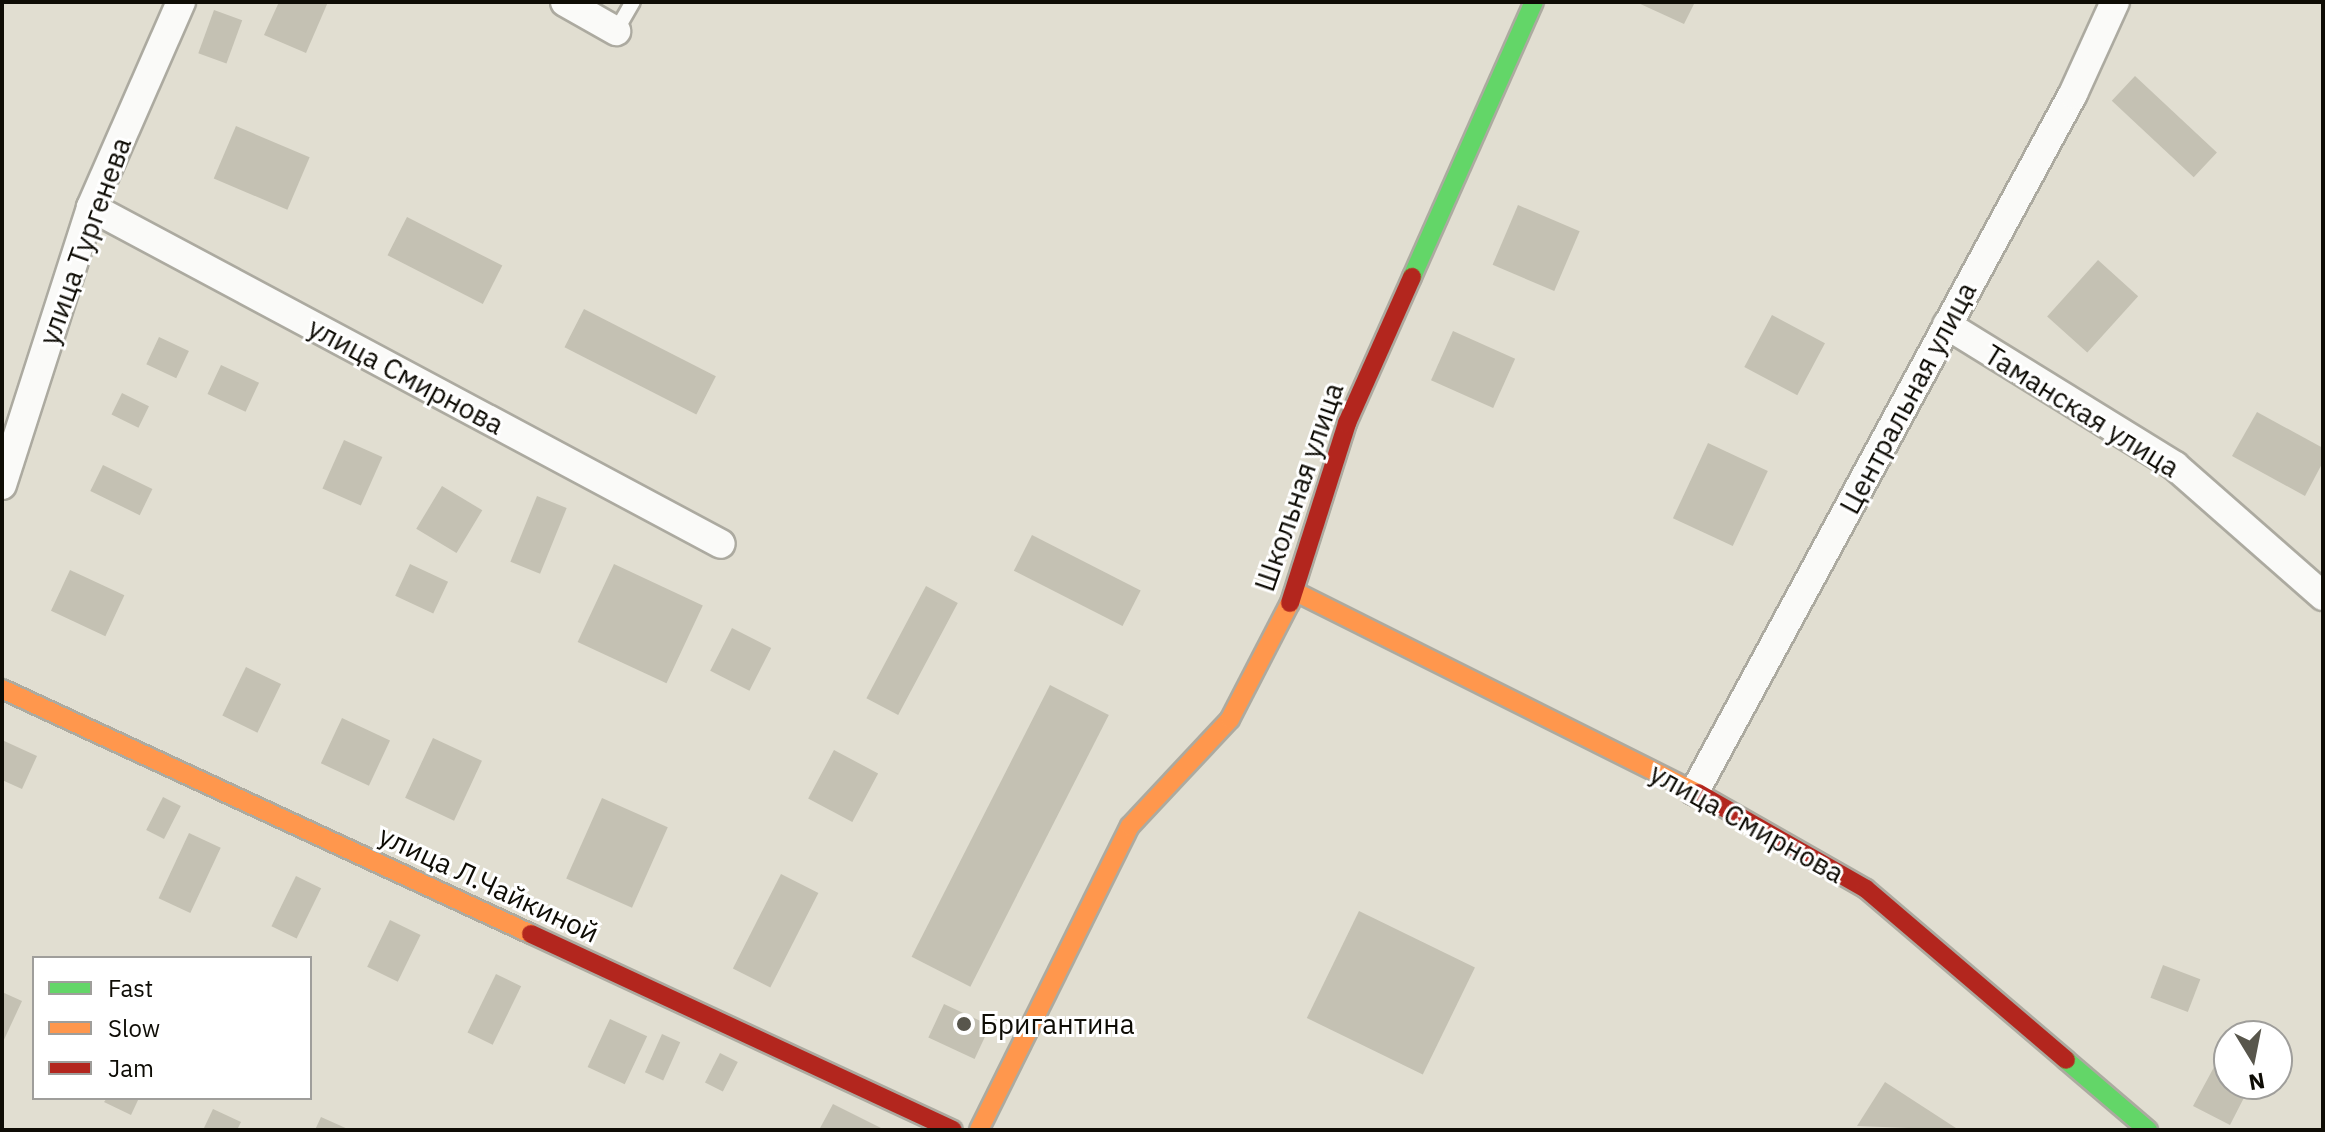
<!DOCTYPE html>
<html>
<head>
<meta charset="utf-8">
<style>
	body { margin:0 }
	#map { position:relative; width:2325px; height:1132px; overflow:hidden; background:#e1ded1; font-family:"IBM Plex Sans",sans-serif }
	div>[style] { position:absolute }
	.building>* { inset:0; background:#c4c1b3; transform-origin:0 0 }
	.roads { filter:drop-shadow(2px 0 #acaaa0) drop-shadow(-2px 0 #acaaa0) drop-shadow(0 2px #acaaa0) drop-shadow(0 -2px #acaaa0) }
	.lane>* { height:14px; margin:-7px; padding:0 7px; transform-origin:7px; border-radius:7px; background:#fafaf8 }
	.street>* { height:28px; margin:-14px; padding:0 14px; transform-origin:14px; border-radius:14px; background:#fafaf8 }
	.fast>* { height:18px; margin:-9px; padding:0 9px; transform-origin:9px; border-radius:9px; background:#63d668 }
	.slow>* { height:18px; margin:-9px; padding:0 9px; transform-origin:9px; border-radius:9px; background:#ff974d }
	.jam>* { height:18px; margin:-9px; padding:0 9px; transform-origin:9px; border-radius:9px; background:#b3261e }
	.dots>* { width:22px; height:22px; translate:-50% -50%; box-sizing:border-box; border:4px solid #fff; border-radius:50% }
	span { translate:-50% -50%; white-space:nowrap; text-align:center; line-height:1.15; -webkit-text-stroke:6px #fff; paint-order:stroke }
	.street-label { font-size:28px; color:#0e0c05 }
	.poi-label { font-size:28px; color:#0e0c05 }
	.left { translate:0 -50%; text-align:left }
	.frame { position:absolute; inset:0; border:4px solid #0e0c05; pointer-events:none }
	.legend { position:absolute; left:32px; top:956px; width:280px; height:144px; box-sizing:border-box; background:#fff; border:2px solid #9f9e9b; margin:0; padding:10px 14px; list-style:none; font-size:24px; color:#0e0c05 }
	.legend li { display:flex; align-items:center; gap:16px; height:40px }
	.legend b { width:40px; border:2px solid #9f9e9b }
	.north { position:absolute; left:2213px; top:1020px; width:80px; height:80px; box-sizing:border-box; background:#fff; border:2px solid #9f9e9b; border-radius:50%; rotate:170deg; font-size:22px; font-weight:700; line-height:32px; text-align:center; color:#0e0c05 }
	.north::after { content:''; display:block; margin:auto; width:28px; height:36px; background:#58564c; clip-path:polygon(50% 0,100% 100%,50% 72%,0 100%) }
</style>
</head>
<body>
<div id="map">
	<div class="building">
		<i style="clip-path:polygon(279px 2px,328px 2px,306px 53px,264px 35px)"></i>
		<i style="clip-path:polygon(1636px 2px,1695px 2px,1684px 24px)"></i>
		<i style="left:214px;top:10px;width:30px;height:46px;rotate:20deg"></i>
		<i style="left:2135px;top:76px;width:112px;height:34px;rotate:43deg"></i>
		<i style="left:236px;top:126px;width:80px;height:57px;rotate:23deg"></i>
		<i style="left:1518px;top:205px;width:67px;height:65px;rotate:23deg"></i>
		<i style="left:407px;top:217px;width:107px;height:43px;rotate:27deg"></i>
		<i style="left:2098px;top:260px;width:54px;height:76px;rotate:42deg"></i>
		<i style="left:584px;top:309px;width:148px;height:43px;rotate:27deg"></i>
		<i style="left:1772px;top:315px;width:60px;height:59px;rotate:28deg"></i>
		<i style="left:1453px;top:331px;width:68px;height:54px;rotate:24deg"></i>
		<i style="left:159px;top:337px;width:33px;height:30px;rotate:25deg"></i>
		<i style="left:221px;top:365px;width:42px;height:32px;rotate:25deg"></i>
		<i style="left:122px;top:393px;width:30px;height:24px;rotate:26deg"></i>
		<i style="clip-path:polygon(2257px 412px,2323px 448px,2323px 462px,2305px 496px,2232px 456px)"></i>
		<i style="left:344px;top:440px;width:42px;height:53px;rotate:24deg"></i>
		<i style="left:1708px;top:443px;width:66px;height:83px;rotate:25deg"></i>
		<i style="left:103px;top:465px;width:55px;height:29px;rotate:26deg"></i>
		<i style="left:442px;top:486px;width:47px;height:50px;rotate:31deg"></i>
		<i style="left:537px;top:496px;width:32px;height:71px;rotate:22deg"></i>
		<i style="left:1032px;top:535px;width:122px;height:40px;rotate:27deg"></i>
		<i style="left:410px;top:564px;width:42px;height:35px;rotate:25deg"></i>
		<i style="left:614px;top:564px;width:98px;height:86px;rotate:25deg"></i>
		<i style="left:70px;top:570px;width:60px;height:45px;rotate:25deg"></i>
		<i style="left:926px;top:586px;width:36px;height:127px;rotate:28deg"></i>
		<i style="left:732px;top:628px;width:44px;height:48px;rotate:27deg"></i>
		<i style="left:246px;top:667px;width:39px;height:54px;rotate:26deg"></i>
		<i style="left:1050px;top:685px;width:66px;height:305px;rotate:27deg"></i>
		<i style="left:342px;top:718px;width:53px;height:50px;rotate:25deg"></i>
		<i style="left:433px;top:738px;width:54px;height:66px;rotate:25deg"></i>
		<i style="clip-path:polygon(2px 740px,37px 756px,22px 789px,2px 780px)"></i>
		<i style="left:834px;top:750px;width:50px;height:55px;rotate:28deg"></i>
		<i style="left:163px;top:797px;width:20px;height:37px;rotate:27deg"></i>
		<i style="left:602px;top:798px;width:72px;height:88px;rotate:24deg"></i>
		<i style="left:189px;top:833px;width:35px;height:72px;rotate:25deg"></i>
		<i style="left:781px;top:874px;width:42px;height:106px;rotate:27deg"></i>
		<i style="left:296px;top:876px;width:28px;height:56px;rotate:26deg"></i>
		<i style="left:1359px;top:911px;width:129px;height:119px;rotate:26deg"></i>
		<i style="left:390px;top:920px;width:34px;height:52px;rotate:26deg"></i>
		<i style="left:2163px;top:965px;width:40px;height:35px;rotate:21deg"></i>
		<i style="left:496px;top:974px;width:28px;height:65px;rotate:26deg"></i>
		<i style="clip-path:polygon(2px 992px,22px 1001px,2px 1044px)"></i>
		<i style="left:944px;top:1004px;width:51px;height:37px;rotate:25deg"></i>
		<i style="left:610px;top:1019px;width:41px;height:53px;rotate:25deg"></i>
		<i style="left:662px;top:1034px;width:20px;height:42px;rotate:24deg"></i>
		<i style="left:720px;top:1053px;width:20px;height:33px;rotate:27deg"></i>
		<i style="clip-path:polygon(2220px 1056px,2229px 1061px,2229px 1084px,2251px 1084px,2230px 1125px,2193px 1106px)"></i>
		<i style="clip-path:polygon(1885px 1082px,1959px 1130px,1857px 1126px)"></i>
		<i style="clip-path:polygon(107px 1098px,139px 1098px,131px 1115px,104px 1102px)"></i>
		<i style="clip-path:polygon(833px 1104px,885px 1130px,819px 1130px)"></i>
		<i style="clip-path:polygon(213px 1109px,241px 1122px,237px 1130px,203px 1130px)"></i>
		<i style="clip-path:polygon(321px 1117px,350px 1130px,315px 1130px)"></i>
	</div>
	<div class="roads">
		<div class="lane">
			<i style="left:616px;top:31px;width:34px;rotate:-60deg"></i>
		</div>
		<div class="street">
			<i style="left:565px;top:2px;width:59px;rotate:29.6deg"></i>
			<i style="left:91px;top:207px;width:714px;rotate:28.14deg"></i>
			<i style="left:1947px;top:325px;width:268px;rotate:31.7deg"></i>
			<i style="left:2175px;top:466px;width:197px;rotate:41.3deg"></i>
			<i style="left:2px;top:485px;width:292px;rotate:-72.2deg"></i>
			<i style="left:91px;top:207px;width:224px;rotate:-66.3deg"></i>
			<i style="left:1695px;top:791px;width:793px;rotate:-61.53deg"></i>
			<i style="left:2073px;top:94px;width:101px;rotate:-65.5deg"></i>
		</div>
		<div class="fast">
			<i style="left:1412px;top:277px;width:301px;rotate:-66.1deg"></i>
			<i style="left:2066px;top:1060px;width:108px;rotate:40.5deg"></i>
		</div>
		<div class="slow">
			<i style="left:1296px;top:592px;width:449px;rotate:26.6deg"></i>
			<i style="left:2px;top:689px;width:583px;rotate:24.85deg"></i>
			<i style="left:979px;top:1130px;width:339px;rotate:-63.6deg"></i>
			<i style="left:1130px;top:826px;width:146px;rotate:-46.9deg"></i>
			<i style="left:1230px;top:719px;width:131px;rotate:-62.7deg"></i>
		</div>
		<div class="jam">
			<i style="left:1290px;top:603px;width:189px;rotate:-72.4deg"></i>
			<i style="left:1347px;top:423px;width:160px;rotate:-66deg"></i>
			<i style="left:1698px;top:793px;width:193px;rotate:29.7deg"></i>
			<i style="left:1866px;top:889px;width:263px;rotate:40.5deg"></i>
			<i style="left:531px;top:934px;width:465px;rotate:24.9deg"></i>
		</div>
	</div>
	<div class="dots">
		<i style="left:964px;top:1024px;background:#58564c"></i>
	</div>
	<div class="street-label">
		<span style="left:85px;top:241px;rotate:-70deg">улица Тургенева</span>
		<span style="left:406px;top:376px;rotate:28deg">улица Смирнова</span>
		<span style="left:1908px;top:398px;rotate:-62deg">Центральная улица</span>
		<span style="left:2082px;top:411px;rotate:32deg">Таманская улица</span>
		<span style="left:1299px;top:487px;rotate:-71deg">Школьная улица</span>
		<span style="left:1747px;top:823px;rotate:29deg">улица Смирнова</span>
		<span style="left:489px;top:884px;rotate:25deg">улица Л.Чайкиной</span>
	</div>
	<div class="poi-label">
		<span class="left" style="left:980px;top:1024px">Бригантина</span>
	</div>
	<div class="frame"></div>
	<ul class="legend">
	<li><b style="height:10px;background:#63d668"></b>Fast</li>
	<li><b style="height:10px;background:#ff974d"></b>Slow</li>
	<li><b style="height:10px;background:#b3261e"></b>Jam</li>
	</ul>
	<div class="north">N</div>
</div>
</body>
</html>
